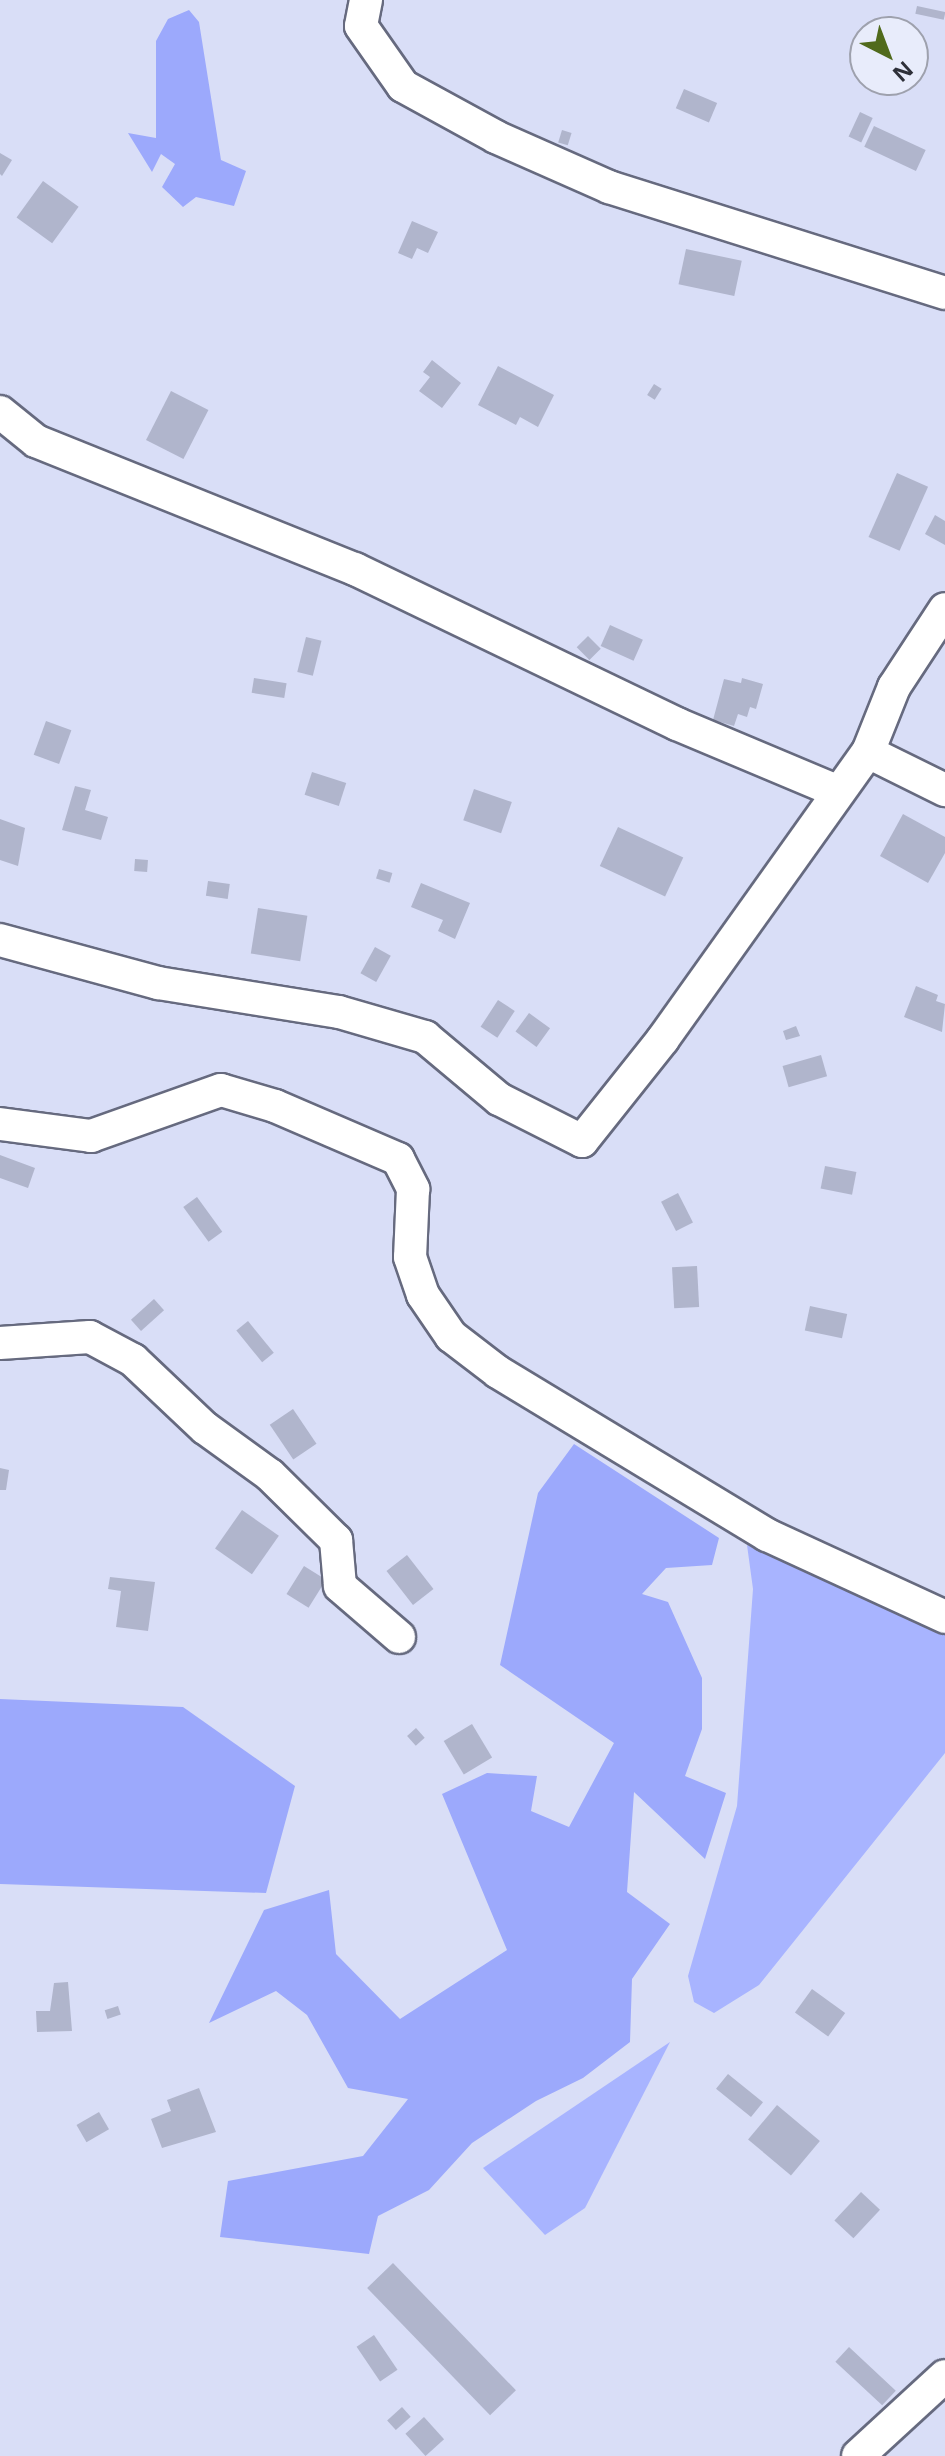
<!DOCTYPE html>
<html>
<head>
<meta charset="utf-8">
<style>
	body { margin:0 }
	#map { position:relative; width:945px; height:2456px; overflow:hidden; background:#d9def7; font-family:"Noto Sans",sans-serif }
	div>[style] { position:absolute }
	.green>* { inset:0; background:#a8b4ff }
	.forest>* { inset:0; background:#9ca9fc }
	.building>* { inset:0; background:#b0b5cc; transform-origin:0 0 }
	.roads { filter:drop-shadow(2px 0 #666a7f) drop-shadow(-2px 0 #666a7f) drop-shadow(0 2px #666a7f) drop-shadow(0 -2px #666a7f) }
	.minor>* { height:32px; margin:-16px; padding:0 16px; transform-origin:16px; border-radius:16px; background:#fff }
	span { translate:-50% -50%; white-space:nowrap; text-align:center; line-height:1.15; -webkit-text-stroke:7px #e8ecfb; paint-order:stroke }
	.north { position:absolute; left:849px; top:16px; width:80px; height:80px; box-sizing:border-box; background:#e8ecfb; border:2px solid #9ea1ad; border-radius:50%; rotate:138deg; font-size:22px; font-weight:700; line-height:32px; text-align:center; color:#2e3039 }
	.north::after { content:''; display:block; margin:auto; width:28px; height:36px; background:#506a1c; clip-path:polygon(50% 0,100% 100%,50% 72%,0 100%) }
</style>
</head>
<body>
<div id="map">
	<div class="green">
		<i style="clip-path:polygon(747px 1545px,945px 1627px,945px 1753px,759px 1985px,714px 2013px,694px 2002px,688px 1976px,737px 1806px,753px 1589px)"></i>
		<i style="clip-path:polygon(670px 2042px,585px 2208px,545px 2235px,483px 2168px)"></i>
	</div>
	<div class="forest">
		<i style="clip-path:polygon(189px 10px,199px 22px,221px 160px,246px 171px,234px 206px,196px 197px,183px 207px,162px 187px,175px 164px,161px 154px,152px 172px,128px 133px,156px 138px,156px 41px,168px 19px)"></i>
		<i style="clip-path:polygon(574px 1444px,719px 1538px,712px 1565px,666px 1568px,642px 1594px,668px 1602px,702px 1678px,702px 1729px,685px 1776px,726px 1793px,705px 1859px,634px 1792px,627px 1892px,670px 1924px,632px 1979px,630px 2042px,583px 2078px,536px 2101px,472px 2143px,429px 2190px,378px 2216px,369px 2254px,220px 2237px,228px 2181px,363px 2156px,408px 2099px,348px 2088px,307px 2015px,276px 1991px,209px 2023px,264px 1910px,329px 1890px,336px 1954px,400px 2019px,507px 1950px,442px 1794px,487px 1773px,537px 1776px,531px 1811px,569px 1827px,614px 1743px,500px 1665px,538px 1493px)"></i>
		<i style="clip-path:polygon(0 1699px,183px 1707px,295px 1786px,266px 1893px,0 1884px)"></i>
	</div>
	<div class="building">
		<i style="left:917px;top:6px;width:29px;height:8px;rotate:12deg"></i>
		<i style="left:684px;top:89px;width:36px;height:21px;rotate:23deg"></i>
		<i style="left:860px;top:112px;width:14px;height:27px;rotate:25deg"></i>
		<i style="left:874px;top:126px;width:57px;height:23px;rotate:25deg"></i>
		<i style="left:562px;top:130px;width:10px;height:13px;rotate:17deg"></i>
		<i style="clip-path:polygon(0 153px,12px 160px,2px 176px,0 174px)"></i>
		<i style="left:43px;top:181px;width:44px;height:45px;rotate:36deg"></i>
		<i style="clip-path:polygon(412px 221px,438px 232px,428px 253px,417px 248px,412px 259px,398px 253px)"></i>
		<i style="left:686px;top:249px;width:57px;height:36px;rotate:12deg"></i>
		<i style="clip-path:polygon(432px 360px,461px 383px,442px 408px,419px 391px,430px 377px,423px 372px)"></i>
		<i style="clip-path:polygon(498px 366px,554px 395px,538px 427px,520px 417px,516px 425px,478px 405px)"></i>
		<i style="left:654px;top:384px;width:9px;height:13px;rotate:32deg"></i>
		<i style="left:171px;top:391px;width:42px;height:55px;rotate:27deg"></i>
		<i style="left:897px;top:473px;width:34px;height:70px;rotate:24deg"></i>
		<i style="clip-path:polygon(935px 515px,945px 521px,945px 545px,925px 534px)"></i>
		<i style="left:610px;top:625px;width:36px;height:23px;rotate:24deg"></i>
		<i style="left:588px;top:636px;width:18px;height:16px;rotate:45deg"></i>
		<i style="left:306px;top:637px;width:16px;height:36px;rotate:14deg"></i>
		<i style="left:254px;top:678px;width:33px;height:15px;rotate:9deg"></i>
		<i style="clip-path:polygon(742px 678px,763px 684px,756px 709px,750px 707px,747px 717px,738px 714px,734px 726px,713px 720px,724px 679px,741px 683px)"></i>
		<i style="left:46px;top:721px;width:27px;height:36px;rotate:20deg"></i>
		<i style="left:312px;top:772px;width:36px;height:24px;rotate:18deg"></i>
		<i style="clip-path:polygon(75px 786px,91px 790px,85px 810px,108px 817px,101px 840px,62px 830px)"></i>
		<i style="left:474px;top:789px;width:40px;height:33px;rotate:19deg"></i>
		<i style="clip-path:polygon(903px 814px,945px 837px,945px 853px,928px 883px,880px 856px)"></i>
		<i style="clip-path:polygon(0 819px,25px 828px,18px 866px,0 860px)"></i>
		<i style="left:618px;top:827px;width:72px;height:43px;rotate:25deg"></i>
		<i style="left:135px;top:859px;width:13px;height:12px;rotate:4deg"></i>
		<i style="left:379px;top:869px;width:14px;height:10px;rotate:17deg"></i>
		<i style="left:208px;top:881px;width:22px;height:15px;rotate:8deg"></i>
		<i style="clip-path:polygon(421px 883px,470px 903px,455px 939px,438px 931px,443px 920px,411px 907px)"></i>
		<i style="left:258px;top:908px;width:50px;height:46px;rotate:9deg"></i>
		<i style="left:375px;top:947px;width:18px;height:30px;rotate:29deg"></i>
		<i style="clip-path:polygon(916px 986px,938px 995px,936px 1001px,945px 1004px,942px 1032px,904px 1017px)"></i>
		<i style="left:498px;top:1000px;width:20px;height:32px;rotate:33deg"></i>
		<i style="left:529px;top:1013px;width:26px;height:23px;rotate:36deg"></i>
		<i style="clip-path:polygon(796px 1026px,800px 1036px,786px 1040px,783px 1031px)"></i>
		<i style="left:821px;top:1055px;width:22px;height:40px;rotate:74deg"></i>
		<i style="clip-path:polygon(0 1155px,35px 1168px,28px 1188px,0 1178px)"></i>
		<i style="left:825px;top:1166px;width:32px;height:23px;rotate:11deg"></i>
		<i style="left:678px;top:1193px;width:33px;height:19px;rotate:63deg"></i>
		<i style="left:197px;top:1197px;width:43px;height:17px;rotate:54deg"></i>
		<i style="left:697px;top:1266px;width:41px;height:25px;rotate:87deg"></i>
		<i style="left:154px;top:1299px;width:15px;height:31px;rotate:48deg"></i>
		<i style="left:810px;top:1306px;width:38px;height:25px;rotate:12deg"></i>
		<i style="left:248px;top:1321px;width:41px;height:15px;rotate:51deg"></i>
		<i style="left:293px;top:1409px;width:42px;height:28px;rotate:56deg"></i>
		<i style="clip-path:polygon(0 1468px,9px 1470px,6px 1490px,0 1490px)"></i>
		<i style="left:242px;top:1510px;width:45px;height:47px;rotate:35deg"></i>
		<i style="left:407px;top:1555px;width:43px;height:26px;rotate:52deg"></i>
		<i style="left:304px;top:1566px;width:26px;height:33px;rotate:32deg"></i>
		<i style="clip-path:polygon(110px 1577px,155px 1582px,148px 1631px,116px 1627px,121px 1591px,108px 1589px)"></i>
		<i style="left:472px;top:1724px;width:39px;height:33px;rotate:59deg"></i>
		<i style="left:416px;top:1728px;width:13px;height:12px;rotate:48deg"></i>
		<i style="clip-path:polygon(68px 1982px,72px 2031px,37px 2032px,36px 2011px,50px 2011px,54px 1983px)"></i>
		<i style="left:812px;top:1989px;width:41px;height:29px;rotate:36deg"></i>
		<i style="left:118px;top:2006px;width:9px;height:14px;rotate:72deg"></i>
		<i style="left:728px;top:2074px;width:45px;height:19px;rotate:39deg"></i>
		<i style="clip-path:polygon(199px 2088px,216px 2132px,162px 2148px,151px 2119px,171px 2111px,167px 2100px)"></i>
		<i style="left:777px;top:2105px;width:56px;height:45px;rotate:40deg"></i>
		<i style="left:99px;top:2112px;width:20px;height:26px;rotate:60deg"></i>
		<i style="left:861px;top:2192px;width:26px;height:39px;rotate:43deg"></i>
		<i style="left:393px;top:2263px;width:177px;height:36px;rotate:46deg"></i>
		<i style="left:374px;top:2335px;width:42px;height:21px;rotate:56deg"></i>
		<i style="left:849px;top:2347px;width:64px;height:20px;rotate:43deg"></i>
		<i style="left:402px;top:2407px;width:13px;height:20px;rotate:48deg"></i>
		<i style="left:424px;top:2417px;width:30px;height:25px;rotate:48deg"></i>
	</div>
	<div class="roads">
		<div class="minor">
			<i style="left:366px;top:0;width:26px;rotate:101deg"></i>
			<i style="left:361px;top:26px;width:73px;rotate:55deg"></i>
			<i style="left:403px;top:86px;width:106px;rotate:28.7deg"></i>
			<i style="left:496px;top:137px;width:124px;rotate:23.9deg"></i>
			<i style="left:609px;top:187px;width:352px;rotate:17.5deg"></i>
			<i style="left:0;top:412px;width:46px;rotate:38.9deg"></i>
			<i style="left:36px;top:441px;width:344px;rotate:21.9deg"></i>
			<i style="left:355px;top:569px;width:357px;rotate:25.7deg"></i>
			<i style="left:677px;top:724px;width:173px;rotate:22.8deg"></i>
			<i style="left:868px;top:752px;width:86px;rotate:26.3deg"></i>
			<i style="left:0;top:940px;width:164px;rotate:15.2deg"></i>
			<i style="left:158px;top:983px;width:183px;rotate:9.1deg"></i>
			<i style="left:339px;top:1012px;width:90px;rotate:16.2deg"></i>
			<i style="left:425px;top:1037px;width:97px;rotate:40deg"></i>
			<i style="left:499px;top:1099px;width:93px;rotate:26.8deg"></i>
			<i style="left:582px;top:1141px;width:130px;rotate:-51.5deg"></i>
			<i style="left:663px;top:1039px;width:353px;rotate:-54.5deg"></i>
			<i style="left:868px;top:752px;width:70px;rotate:-68.2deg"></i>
			<i style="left:894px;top:687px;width:93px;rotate:-56.8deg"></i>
			<i style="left:0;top:1124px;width:92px;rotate:7.5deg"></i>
			<i style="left:91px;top:1136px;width:138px;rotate:-19.5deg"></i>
			<i style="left:221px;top:1090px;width:56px;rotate:16.5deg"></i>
			<i style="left:275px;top:1106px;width:134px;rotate:23.3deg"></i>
			<i style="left:398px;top:1159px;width:34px;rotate:63deg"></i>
			<i style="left:413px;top:1189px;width:68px;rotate:92.5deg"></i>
			<i style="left:410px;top:1257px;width:40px;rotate:71.1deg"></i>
			<i style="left:423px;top:1295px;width:50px;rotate:55.7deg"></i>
			<i style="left:451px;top:1336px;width:59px;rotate:37.5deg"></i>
			<i style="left:498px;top:1372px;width:315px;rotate:31.2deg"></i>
			<i style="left:767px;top:1535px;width:196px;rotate:24.7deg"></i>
			<i style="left:0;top:1343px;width:90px;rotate:-3.8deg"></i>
			<i style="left:90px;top:1337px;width:49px;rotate:28.1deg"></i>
			<i style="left:133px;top:1360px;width:99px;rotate:43.4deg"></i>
			<i style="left:205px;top:1428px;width:80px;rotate:35.9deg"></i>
			<i style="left:270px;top:1475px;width:93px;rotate:44.6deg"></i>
			<i style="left:336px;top:1540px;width:46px;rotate:85deg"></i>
			<i style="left:340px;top:1586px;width:78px;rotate:40.8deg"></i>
			<i style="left:858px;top:2456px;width:118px;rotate:-42.6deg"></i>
		</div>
	</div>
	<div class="north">N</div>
</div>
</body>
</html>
